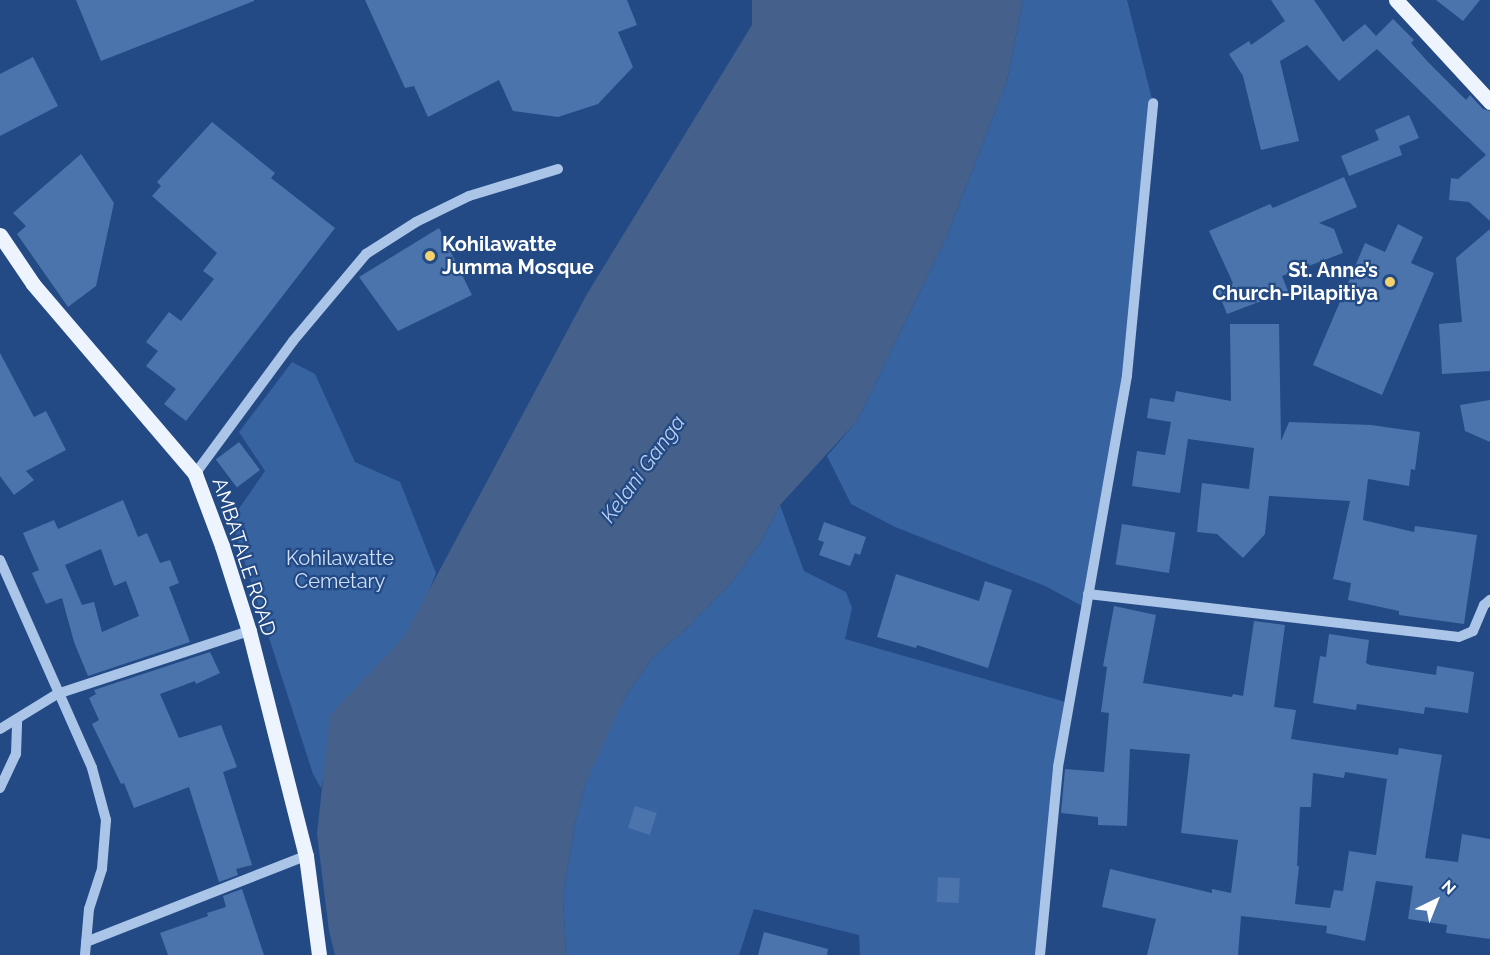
<!DOCTYPE html>
<html>
<head>
<meta charset="utf-8">
<style>
	body { margin:0 }
	#map { position:relative; width:1490px; height:955px; overflow:hidden; background:#234a84; font-family:Raleway,sans-serif }
	div>[style] { position:absolute }
	.green>* { inset:0; background:#3763a1 }
	.water>* { inset:0; background:#45618b }
	.building>* { inset:0; background:#4b73ac; transform-origin:0 0 }
	.minor>* { height:10px; margin:-5px; padding:0 5px; transform-origin:5px; border-radius:5px; background:#abc5e8 }
	.major>* { height:15px; margin:-7.5px; padding:0 7.5px; transform-origin:7.5px; border-radius:7.5px; background:#eef4fe }
	.dots>* { width:16px; height:16px; translate:-50% -50%; box-sizing:border-box; border:3px solid #234a84; border-radius:50% }
	span { translate:-50% -50%; white-space:nowrap; text-align:center; line-height:1.15; -webkit-text-stroke:4.5px #234a84; paint-order:stroke }
	.poi-label { font-size:20px; color:#fff; font-weight:700 }
	.left { translate:0 -50%; text-align:left }
	.right { translate:-100% -50%; text-align:right }
	.street-label { font-size:20px; color:#fff }
	.park-label { font-size:20px; color:#cfe0f6 }
	.water-label { font-size:21px; color:#b7cff0; font-style:italic }
	.north { position:absolute; left:1406px; top:871px; width:60px; height:60px; -webkit-text-stroke:4px #234a84; paint-order:stroke; rotate:43deg; font-size:16px; font-weight:700; line-height:24px; text-align:center; color:#fff }
	.north::after { content:''; display:block; margin:auto; width:21px; height:27px; background:#fff; clip-path:polygon(50% 0,100% 100%,50% 72%,0 100%) }
</style>
</head>
<body>
<div id="map">
	<div class="green">
		<i style="clip-path:polygon(1023px 0,1127px 0,1153px 103px,1127px 375px,1086px 608px,1045px 586px,895px 527px,851px 504px,827px 456px,857px 421px,946px 238px,1007px 81px)"></i>
		<i style="clip-path:polygon(292px 362px,315px 374px,355px 462px,400px 482px,436px 573px,411px 637px,339px 717px,321px 788px,313px 774px,231px 520px,265px 471px,239px 432px)"></i>
		<i style="clip-path:polygon(780px 505px,804px 571px,846px 592px,852px 608px,845px 639px,1069px 703px,1040px 955px,860px 955px,859px 935px,754px 909px,739px 955px,566px 955px,563px 896px,575px 823px,586px 782px,607px 733px,625px 697px,654px 656px,684px 631px,732px 582px,761px 542px)"></i>
	</div>
	<div class="water">
		<i style="clip-path:polygon(752px 0,1023px 0,1007px 81px,946px 238px,857px 421px,780px 505px,761px 542px,732px 582px,684px 631px,654px 656px,625px 697px,586px 782px,575px 823px,563px 896px,566px 955px,335px 955px,329px 931px,317px 834px,330px 715px,404px 637px,587px 294px,752px 25px)"></i>
	</div>
	<div class="building">
		<i style="clip-path:polygon(76px 0,254px 0,254px 1px,101px 61px)"></i>
		<i style="clip-path:polygon(365px 0,627px 0,637px 25px,618px 32px,633px 67px,598px 104px,558px 117px,513px 111px,499px 80px,428px 117px,414px 86px,405px 88px)"></i>
		<i style="clip-path:polygon(1271px 0,1314px 0,1343px 42px,1365px 24px,1376px 36px,1393px 19px,1414px 40px,1411px 43px,1428px 62px,1466px 100px,1470px 95px,1483px 109px,1490px 111px,1490px 221px,1469px 202px,1449px 200px,1451px 178px,1458px 179px,1486px 155px,1377px 49px,1339px 81px,1307px 45px,1280px 61px,1299px 141px,1261px 150px,1243px 76px,1229px 54px,1249px 41px,1251px 45px,1285px 21px)"></i>
		<i style="clip-path:polygon(1436px 0,1480px 0,1463px 21px)"></i>
		<i style="clip-path:polygon(33px 57px,58px 106px,0 136px,0 74px)"></i>
		<i style="clip-path:polygon(1409px 115px,1419px 138px,1399px 146px,1402px 155px,1349px 176px,1341px 156px,1379px 140px,1375px 130px)"></i>
		<i style="clip-path:polygon(212px 122px,275px 173px,271px 178px,335px 228px,186px 421px,164px 404px,176px 389px,146px 366px,158px 351px,146px 342px,169px 312px,181px 321px,214px 279px,203px 271px,217px 253px,152px 196px,161px 186px,157px 182px)"></i>
		<i style="clip-path:polygon(81px 154px,114px 203px,96px 286px,68px 307px,17px 234px,26px 226px,13px 213px)"></i>
		<i style="clip-path:polygon(1344px 177px,1357px 207px,1319px 223px,1334px 229px,1343px 253px,1282px 276px,1288px 291px,1227px 314px,1217px 289px,1233px 283px,1209px 231px,1270px 204px,1273px 208px)"></i>
		<i style="clip-path:polygon(1398px 224px,1423px 237px,1411px 263px,1434px 273px,1382px 395px,1313px 365px,1365px 243px,1385px 252px)"></i>
		<i style="clip-path:polygon(439px 228px,472px 295px,398px 331px,359px 277px)"></i>
		<i style="clip-path:polygon(1490px 229px,1490px 371px,1442px 374px,1439px 324px,1462px 322px,1456px 258px)"></i>
		<i style="clip-path:polygon(1230px 324px,1279px 324px,1281px 441px,1289px 422px,1371px 425px,1420px 432px,1415px 470px,1411px 469px,1409px 486px,1368px 479px,1363px 520px,1414px 532px,1415px 526px,1477px 535px,1464px 624px,1399px 615px,1399px 611px,1348px 600px,1351px 583px,1333px 579px,1350px 501px,1269px 496px,1265px 534px,1243px 558px,1217px 534px,1197px 532px,1202px 483px,1249px 489px,1254px 448px,1188px 439px,1180px 493px,1132px 486px,1137px 451px,1165px 455px,1171px 422px,1147px 418px,1150px 398px,1174px 402px,1176px 391px,1231px 401px)"></i>
		<i style="clip-path:polygon(0 353px,34px 417px,46px 411px,66px 450px,26px 471px,34px 480px,14px 495px,0 476px)"></i>
		<i style="clip-path:polygon(1490px 400px,1490px 442px,1465px 431px,1460px 405px)"></i>
		<i style="left:239px;top:442px;width:35px;height:29px;rotate:53deg"></i>
		<i style="clip-path:polygon(evenodd,123px 500px,138px 537px,147px 533px,160px 563px,170px 560px,179px 583px,169px 587px,190px 642px,88px 676px,74px 642px,62px 598px,46px 604px,32px 573px,39px 570px,23px 533px,54px 520px,58px 529px,123px 500px,101px 549px,114px 586px,126px 581px,139px 616px,102px 632px,94px 602px,82px 605px,65px 565px,101px 549px)"></i>
		<i style="clip-path:polygon(824px 522px,866px 537px,860px 555px,855px 553px,850px 566px,819px 555px,824px 542px,818px 540px)"></i>
		<i style="left:1122px;top:524px;width:54px;height:41px;rotate:9deg"></i>
		<i style="clip-path:polygon(896px 574px,979px 601px,985px 581px,1012px 590px,988px 668px,917px 645px,916px 648px,877px 637px)"></i>
		<i style="clip-path:polygon(evenodd,1114px 606px,1156px 615px,1143px 683px,1232px 697px,1233px 694px,1243px 696px,1254px 621px,1285px 625px,1274px 707px,1296px 710px,1291px 739px,1398px 755px,1399px 748px,1442px 755px,1425px 858px,1458px 862px,1462px 834px,1490px 839px,1490px 939px,1446px 933px,1447px 925px,1408px 919px,1413px 886px,1376px 881px,1365px 941px,1326px 933px,1327px 926px,1241px 916px,1238px 955px,1147px 955px,1156px 919px,1102px 907px,1110px 869px,1212px 893px,1212px 889px,1231px 893px,1238px 840px,1181px 833px,1190px 754px,1130px 749px,1127px 826px,1098px 825px,1098px 817px,1061px 813px,1065px 769px,1104px 772px,1109px 713px,1101px 712px,1107px 667px,1103px 666px,1114px 606px,1345px 772px,1387px 779px,1376px 855px,1349px 851px,1343px 891px,1334px 890px,1330px 908px,1295px 904px,1299px 866px,1297px 866px,1300px 807px,1311px 807px,1313px 773px,1344px 778px,1345px 772px)"></i>
		<i style="clip-path:polygon(1329px 634px,1369px 640px,1366px 663px,1370px 665px,1436px 675px,1437px 666px,1474px 672px,1468px 713px,1425px 707px,1424px 714px,1357px 704px,1356px 710px,1313px 703px,1320px 656px,1326px 657px)"></i>
		<i style="clip-path:polygon(210px 652px,220px 673px,196px 684px,195px 681px,160px 694px,179px 738px,221px 725px,237px 767px,223px 772px,252px 865px,236px 869px,238px 875px,219px 882px,189px 787px,134px 808px,124px 783px,121px 784px,92px 724px,99px 720px,89px 698px,96px 694px,94px 690px)"></i>
		<i style="left:635px;top:806px;width:23px;height:23px;rotate:18deg"></i>
		<i style="left:938px;top:877px;width:22px;height:25px;rotate:3deg"></i>
		<i style="clip-path:polygon(242px 889px,264px 955px,168px 955px,160px 933px,208px 916px,207px 913px,226px 907px,223px 896px)"></i>
		<i style="clip-path:polygon(764px 932px,828px 949px,827px 955px,758px 955px)"></i>
	</div>
	<div class="minor">
		<i style="left:195px;top:474px;width:165px;rotate:-53.6deg"></i>
		<i style="left:293px;top:341px;width:114px;rotate:-50deg"></i>
		<i style="left:366px;top:254px;width:59px;rotate:-32.6deg"></i>
		<i style="left:416px;top:222px;width:59px;rotate:-26.1deg"></i>
		<i style="left:469px;top:196px;width:93px;rotate:-16.9deg"></i>
		<i style="left:0;top:560px;width:227px;rotate:66.1deg"></i>
		<i style="left:92px;top:768px;width:54px;rotate:74.9deg"></i>
		<i style="left:106px;top:820px;width:49px;rotate:94.7deg"></i>
		<i style="left:102px;top:869px;width:42px;rotate:108deg"></i>
		<i style="left:89px;top:909px;width:46px;rotate:95deg"></i>
		<i style="left:1088px;top:594px;width:373px;rotate:6.6deg"></i>
		<i style="left:1459px;top:637px;width:15px;rotate:-23deg"></i>
		<i style="left:1473px;top:631px;width:28px;rotate:-67deg"></i>
		<i style="left:1484px;top:605px;width:8px;rotate:-40deg"></i>
		<i style="left:0;top:729px;width:67px;rotate:-31.6deg"></i>
		<i style="left:57px;top:694px;width:202px;rotate:-18.2deg"></i>
		<i style="left:0;top:788px;width:38px;rotate:-65deg"></i>
		<i style="left:16px;top:754px;width:34px;rotate:-88deg"></i>
		<i style="left:86px;top:942px;width:236px;rotate:-21.4deg"></i>
		<i style="left:1040px;top:955px;width:189px;rotate:-84.5deg"></i>
		<i style="left:1058px;top:767px;width:398px;rotate:-80deg"></i>
		<i style="left:1127px;top:375px;width:273px;rotate:-84.5deg"></i>
	</div>
	<div class="major">
		<i style="left:1396px;top:0;width:139px;rotate:47.3deg"></i>
		<i style="left:0;top:235px;width:59px;rotate:56deg"></i>
		<i style="left:33px;top:284px;width:250px;rotate:49.5deg"></i>
		<i style="left:195px;top:474px;width:77px;rotate:69.4deg"></i>
		<i style="left:222px;top:546px;width:89px;rotate:72.4deg"></i>
		<i style="left:249px;top:631px;width:232px;rotate:75.8deg"></i>
		<i style="left:306px;top:856px;width:100px;rotate:82.5deg"></i>
	</div>
	<div class="dots">
		<i style="left:430px;top:256px;background:#f4d26e"></i>
		<i style="left:1390px;top:282px;background:#f4d26e"></i>
	</div>
	<div class="poi-label">
		<span class="left" style="left:442px;top:256px">Kohilawatte<br>Jumma Mosque</span>
		<span class="right" style="left:1378px;top:282px">St. Anne’s<br>Church-Pilapitiya</span>
	</div>
	<div class="street-label">
		<span style="left:244px;top:557px;rotate:72deg">AMBATALE ROAD</span>
	</div>
	<div class="park-label">
		<span style="left:340px;top:570px">Kohilawatte<br>Cemetary</span>
	</div>
	<div class="water-label">
		<span style="left:643px;top:469px;rotate:-54deg">Kelani Ganga</span>
	</div>
	<div class="north">N</div>
</div>
</body>
</html>
